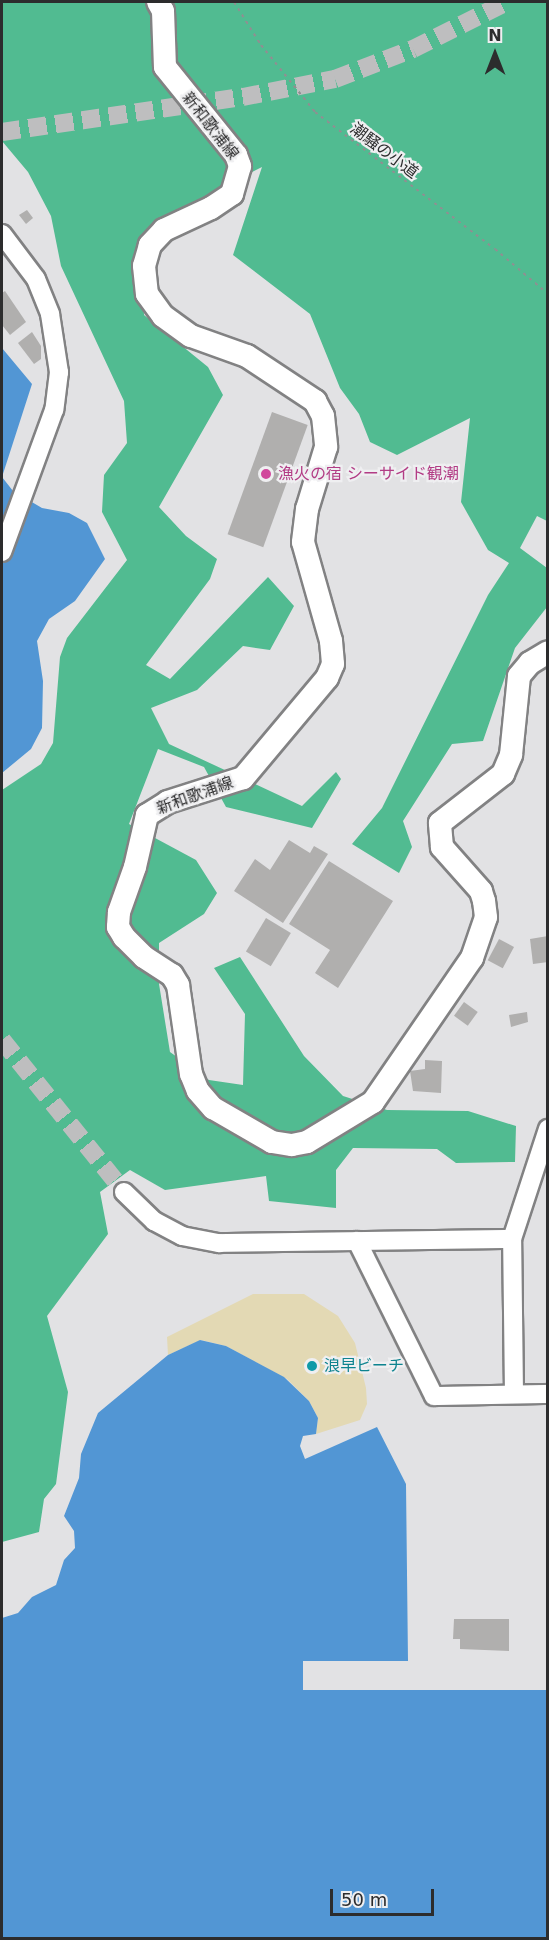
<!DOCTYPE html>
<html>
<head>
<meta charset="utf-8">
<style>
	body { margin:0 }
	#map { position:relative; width:549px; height:1940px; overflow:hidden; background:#e2e2e4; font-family:"DejaVu Sans","Noto Sans JP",sans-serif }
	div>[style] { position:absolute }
	.forest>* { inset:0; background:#51bb91 }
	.sand>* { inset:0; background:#e3d9b4 }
	.water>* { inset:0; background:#5296d4 }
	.pier>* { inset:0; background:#e2e2e4; transform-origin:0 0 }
	.building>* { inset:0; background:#b0afae; transform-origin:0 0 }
	.minor-tunnel>* { height:18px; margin-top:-9px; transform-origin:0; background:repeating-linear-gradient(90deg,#bebebf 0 18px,transparent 0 27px) }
	.path>* { height:2px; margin-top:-1px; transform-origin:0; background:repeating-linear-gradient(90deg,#8f8f91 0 3px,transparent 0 7.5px) }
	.roads { filter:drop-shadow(2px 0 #828283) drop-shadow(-2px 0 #828283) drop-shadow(0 2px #828283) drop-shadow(0 -2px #828283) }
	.minor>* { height:18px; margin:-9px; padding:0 9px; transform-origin:9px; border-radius:9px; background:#fff }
	.major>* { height:22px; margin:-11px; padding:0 11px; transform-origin:11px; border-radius:11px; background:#fff }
	.dots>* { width:16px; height:16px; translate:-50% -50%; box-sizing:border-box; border:3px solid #efeff1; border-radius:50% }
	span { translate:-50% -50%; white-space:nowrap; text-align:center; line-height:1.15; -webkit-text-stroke:4.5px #efeff1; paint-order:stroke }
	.street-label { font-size:16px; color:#2c2c2d }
	.hotel-label { font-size:16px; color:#b23c85 }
	.left { translate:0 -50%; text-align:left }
	.culture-label { font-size:16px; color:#0d838f }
	.frame { position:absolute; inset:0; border:3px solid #2c2c2d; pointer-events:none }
	.north { position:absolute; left:465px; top:24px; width:60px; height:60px; -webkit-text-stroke:4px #efeff1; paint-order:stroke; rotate:0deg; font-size:16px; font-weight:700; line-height:24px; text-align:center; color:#2c2c2d }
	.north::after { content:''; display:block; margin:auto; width:21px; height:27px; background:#2c2c2d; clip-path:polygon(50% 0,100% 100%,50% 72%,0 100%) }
	.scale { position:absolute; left:330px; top:1889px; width:104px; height:27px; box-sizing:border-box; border:3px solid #2c2c2d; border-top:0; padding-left:8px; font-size:18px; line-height:21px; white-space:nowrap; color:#2c2c2d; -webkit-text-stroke:4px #efeff1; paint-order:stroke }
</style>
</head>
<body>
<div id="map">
	<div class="forest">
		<i style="clip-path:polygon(2px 2px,547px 2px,547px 521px,537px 516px,520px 548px,547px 568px,547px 607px,515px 648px,483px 741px,452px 744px,403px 821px,412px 847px,399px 873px,352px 844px,382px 808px,488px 595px,509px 563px,488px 550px,461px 502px,470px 418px,397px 455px,370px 442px,359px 414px,340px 388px,310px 314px,233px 255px,262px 167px,219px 189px,141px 247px,144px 315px,208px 367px,223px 395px,159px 507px,186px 536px,217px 559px,210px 579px,146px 665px,170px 679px,268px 577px,294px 606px,270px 650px,243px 646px,197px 690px,151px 708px,169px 744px,302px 806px,336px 772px,341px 779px,312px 828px,226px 807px,204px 767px,158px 749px,129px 824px,196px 860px,217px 893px,204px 914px,159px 943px,159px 984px,170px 1052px,209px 1080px,243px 1085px,245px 1014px,214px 968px,240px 957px,304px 1056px,343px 1096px,387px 1110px,468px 1111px,516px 1126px,515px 1162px,456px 1163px,437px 1149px,353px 1148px,336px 1170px,336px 1208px,269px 1201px,266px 1176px,165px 1190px,130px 1170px,100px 1192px,108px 1234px,47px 1316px,68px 1392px,56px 1484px,44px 1499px,39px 1532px,2px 1542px,2px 790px,41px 764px,53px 743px,60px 657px,67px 638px,127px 560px,102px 512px,104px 475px,127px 443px,124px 401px,61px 266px,51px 216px,28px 172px,2px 141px)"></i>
	</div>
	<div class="sand">
		<i style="clip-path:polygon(253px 1294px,304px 1294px,338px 1316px,355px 1343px,366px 1388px,367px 1404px,360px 1420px,316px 1434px,318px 1418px,309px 1401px,287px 1379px,226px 1346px,201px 1340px,168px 1355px,167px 1337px)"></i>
	</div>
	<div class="water">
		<i style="clip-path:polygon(2px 348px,32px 384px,2px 477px,13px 491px,42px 508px,69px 513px,87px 523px,105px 559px,75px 601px,49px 619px,37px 641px,43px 681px,42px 728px,31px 749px,2px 773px)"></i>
		<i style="clip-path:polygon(200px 1340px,226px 1346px,284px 1377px,309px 1401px,318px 1418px,316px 1434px,303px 1436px,300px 1446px,305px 1459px,377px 1427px,406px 1484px,408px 1661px,547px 1661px,547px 1938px,2px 1938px,2px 1618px,18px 1613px,32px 1597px,56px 1585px,64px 1560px,75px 1548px,74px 1531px,64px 1516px,79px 1478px,81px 1454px,98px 1413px,168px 1355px)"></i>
	</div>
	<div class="pier">
		<i style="left:547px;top:1661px;width:29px;height:244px;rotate:90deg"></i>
	</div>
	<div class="building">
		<i style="clip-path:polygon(27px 210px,33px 218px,26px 224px,19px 215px)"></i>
		<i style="clip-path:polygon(5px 291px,26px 322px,10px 335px,2px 325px,2px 293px)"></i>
		<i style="clip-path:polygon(32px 332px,41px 346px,41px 359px,34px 364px,18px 343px)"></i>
		<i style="left:272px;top:412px;width:38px;height:130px;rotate:20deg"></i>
		<i style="clip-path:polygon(289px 840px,310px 853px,314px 846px,328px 854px,283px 923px,234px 891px,255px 859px,270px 870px)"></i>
		<i style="clip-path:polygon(329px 861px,393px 901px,338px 988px,315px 973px,330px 950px,289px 924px)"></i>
		<i style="left:266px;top:918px;width:29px;height:39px;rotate:31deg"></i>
		<i style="clip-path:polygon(548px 936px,548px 962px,533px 964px,530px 939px)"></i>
		<i style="left:499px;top:939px;width:17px;height:24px;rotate:28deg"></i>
		<i style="left:464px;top:1002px;width:17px;height:17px;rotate:36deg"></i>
		<i style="clip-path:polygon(527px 1012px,528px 1022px,511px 1027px,509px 1015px)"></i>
		<i style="clip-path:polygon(425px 1060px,442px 1061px,441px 1093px,413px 1091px,410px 1071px,425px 1069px)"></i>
		<i style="clip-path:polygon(454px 1619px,509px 1619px,509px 1651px,460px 1649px,460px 1639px,453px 1639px)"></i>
	</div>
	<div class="minor-tunnel">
		<i style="left:2px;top:132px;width:244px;rotate:-8.3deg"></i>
		<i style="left:243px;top:97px;width:94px;rotate:-11.1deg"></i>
		<i style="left:335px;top:79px;width:84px;rotate:-21deg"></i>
		<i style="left:413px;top:49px;width:105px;rotate:-26.6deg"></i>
		<i style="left:2px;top:1040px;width:195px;rotate:51.2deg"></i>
	</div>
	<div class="path">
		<i style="left:234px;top:2px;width:51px;rotate:57.9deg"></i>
		<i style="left:261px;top:45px;width:86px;rotate:51.1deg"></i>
		<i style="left:315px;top:112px;width:226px;rotate:37.3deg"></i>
		<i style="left:495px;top:249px;width:70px;rotate:40.3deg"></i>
	</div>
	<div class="roads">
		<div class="minor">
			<i style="left:2px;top:234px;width:56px;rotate:52.9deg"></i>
			<i style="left:36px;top:279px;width:38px;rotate:68deg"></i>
			<i style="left:50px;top:314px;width:59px;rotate:81.2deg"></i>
			<i style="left:59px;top:372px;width:38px;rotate:97deg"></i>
			<i style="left:54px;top:410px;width:151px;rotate:110.1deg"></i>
			<i style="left:124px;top:1192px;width:42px;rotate:44deg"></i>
			<i style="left:154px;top:1221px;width:32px;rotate:28deg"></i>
			<i style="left:182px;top:1236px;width:38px;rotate:11deg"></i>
			<i style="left:219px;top:1243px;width:293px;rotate:-0.8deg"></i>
			<i style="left:357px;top:1241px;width:173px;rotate:63.6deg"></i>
			<i style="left:434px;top:1396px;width:114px;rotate:-1deg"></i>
			<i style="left:514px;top:1394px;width:155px;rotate:-90.7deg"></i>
			<i style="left:512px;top:1239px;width:116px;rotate:-71.9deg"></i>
		</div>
		<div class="major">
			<i style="left:158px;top:2px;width:10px;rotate:61deg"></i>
			<i style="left:163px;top:11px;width:56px;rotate:88deg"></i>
			<i style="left:165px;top:67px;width:113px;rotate:51.1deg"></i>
			<i style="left:236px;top:155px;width:12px;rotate:70deg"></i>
			<i style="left:240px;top:166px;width:29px;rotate:106deg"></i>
			<i style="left:232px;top:194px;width:25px;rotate:146deg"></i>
			<i style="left:211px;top:208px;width:52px;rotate:154.9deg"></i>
			<i style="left:164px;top:230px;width:21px;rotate:133deg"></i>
			<i style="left:150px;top:245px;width:22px;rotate:106deg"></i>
			<i style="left:144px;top:266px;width:28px;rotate:84deg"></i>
			<i style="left:147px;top:294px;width:27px;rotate:54deg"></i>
			<i style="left:163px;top:316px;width:34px;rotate:36deg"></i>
			<i style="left:191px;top:336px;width:59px;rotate:19.7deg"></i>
			<i style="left:247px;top:356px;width:82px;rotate:33.5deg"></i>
			<i style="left:315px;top:401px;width:17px;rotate:62deg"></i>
			<i style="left:323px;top:416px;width:31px;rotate:84deg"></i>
			<i style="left:326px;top:447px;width:65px;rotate:107deg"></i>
			<i style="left:307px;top:509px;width:33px;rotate:97deg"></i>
			<i style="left:303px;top:542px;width:103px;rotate:74.2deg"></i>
			<i style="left:331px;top:641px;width:23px;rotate:85deg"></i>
			<i style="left:333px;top:664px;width:15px;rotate:113deg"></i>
			<i style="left:327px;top:678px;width:131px;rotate:130deg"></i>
			<i style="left:243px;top:778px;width:79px;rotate:162.3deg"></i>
			<i style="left:168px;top:802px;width:25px;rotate:148deg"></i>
			<i style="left:147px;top:815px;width:53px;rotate:103deg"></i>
			<i style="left:135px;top:867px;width:48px;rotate:109.6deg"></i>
			<i style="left:119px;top:912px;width:15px;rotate:94deg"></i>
			<i style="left:118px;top:927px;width:12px;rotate:59deg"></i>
			<i style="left:124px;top:937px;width:28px;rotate:45deg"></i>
			<i style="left:144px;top:957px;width:33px;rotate:33deg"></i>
			<i style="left:172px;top:975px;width:12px;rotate:59deg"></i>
			<i style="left:178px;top:985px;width:90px;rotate:81.7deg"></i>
			<i style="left:191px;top:1074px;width:18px;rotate:68deg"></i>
			<i style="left:198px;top:1091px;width:23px;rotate:49deg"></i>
			<i style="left:213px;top:1108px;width:68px;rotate:30deg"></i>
			<i style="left:272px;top:1142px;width:20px;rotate:9deg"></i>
			<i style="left:292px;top:1145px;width:15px;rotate:-11deg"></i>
			<i style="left:307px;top:1142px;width:77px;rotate:-31.2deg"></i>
			<i style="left:373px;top:1102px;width:175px;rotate:-55.5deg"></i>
			<i style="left:472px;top:958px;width:43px;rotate:-71.1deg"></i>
			<i style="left:486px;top:917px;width:16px;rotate:-97deg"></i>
			<i style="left:484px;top:901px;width:10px;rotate:-107deg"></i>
			<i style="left:481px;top:891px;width:59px;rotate:-131.6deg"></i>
			<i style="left:442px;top:847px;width:24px;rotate:-95deg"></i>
			<i style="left:440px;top:823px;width:80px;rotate:-37.9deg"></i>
			<i style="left:503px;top:774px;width:21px;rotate:-67deg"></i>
			<i style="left:511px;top:755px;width:79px;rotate:-84.2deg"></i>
			<i style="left:519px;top:676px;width:17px;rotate:-50deg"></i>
			<i style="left:530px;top:663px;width:21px;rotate:-31deg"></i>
		</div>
	</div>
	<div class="dots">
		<i style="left:266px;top:474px;background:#d1479c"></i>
		<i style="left:312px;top:1366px;background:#0f9aa8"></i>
	</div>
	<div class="street-label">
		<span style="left:210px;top:126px;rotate:52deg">新和歌浦線</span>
		<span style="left:384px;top:151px;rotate:37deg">潮騒の小道</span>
		<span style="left:195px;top:796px;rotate:-20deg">新和歌浦線</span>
	</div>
	<div class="hotel-label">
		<span class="left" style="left:278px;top:474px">漁火の宿 シーサイド観潮</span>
	</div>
	<div class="culture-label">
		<span class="left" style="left:324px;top:1366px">浪早ビーチ</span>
	</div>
	<div class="frame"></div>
	<div class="north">N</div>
	<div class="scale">50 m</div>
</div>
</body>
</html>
